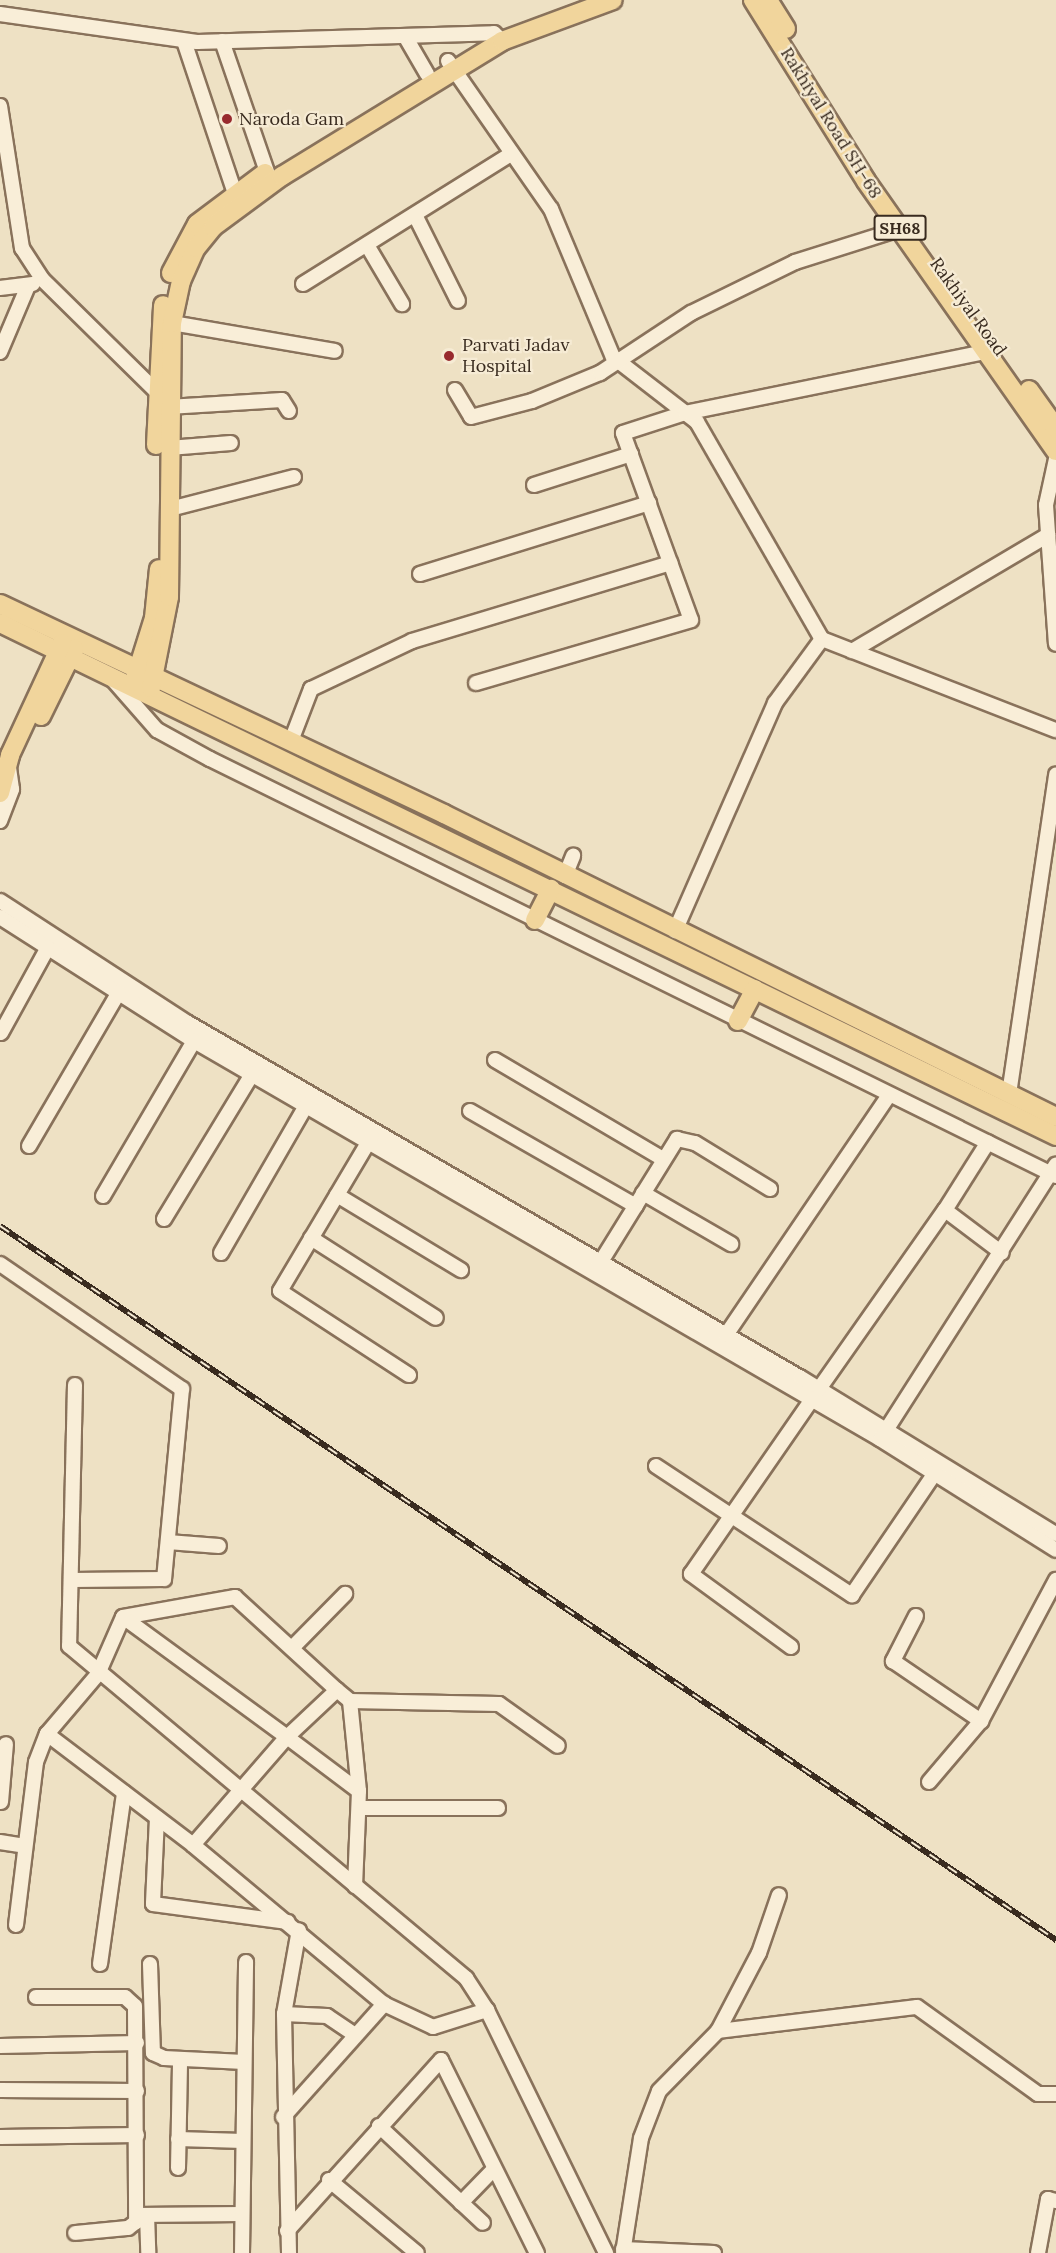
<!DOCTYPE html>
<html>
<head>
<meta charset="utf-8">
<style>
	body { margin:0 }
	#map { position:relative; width:1056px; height:2253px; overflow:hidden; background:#eee1c4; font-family:Lora,serif }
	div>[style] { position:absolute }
	.roads { filter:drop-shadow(2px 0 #89725b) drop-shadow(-2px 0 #89725b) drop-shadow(0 2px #89725b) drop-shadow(0 -2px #89725b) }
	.minor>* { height:14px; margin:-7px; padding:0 7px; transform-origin:7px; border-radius:7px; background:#f9eed8 }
	.major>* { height:18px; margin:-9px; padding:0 9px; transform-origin:9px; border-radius:9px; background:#f1d59c }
	.rail>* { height:6px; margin-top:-3px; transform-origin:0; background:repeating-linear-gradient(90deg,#f6ebd4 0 11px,#392b1f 0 22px); box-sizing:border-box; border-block:2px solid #392b1f }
	.dots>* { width:16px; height:16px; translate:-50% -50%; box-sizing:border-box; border:3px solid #f6ebd4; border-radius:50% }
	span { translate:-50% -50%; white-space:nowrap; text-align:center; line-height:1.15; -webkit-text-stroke:4.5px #f6ebd4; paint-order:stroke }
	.shield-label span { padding:2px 4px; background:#f6ebd4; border:2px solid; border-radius:4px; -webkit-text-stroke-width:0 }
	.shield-label { font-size:16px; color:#392b1f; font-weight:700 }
	.poi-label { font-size:18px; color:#392b1f }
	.left { translate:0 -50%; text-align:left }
	.street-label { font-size:18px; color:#392b1f }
</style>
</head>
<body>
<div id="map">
	<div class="roads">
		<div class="minor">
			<i style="left:0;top:14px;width:199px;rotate:8.1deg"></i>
			<i style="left:197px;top:42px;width:297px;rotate:-1.7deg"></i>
			<i style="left:494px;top:33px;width:11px;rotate:45deg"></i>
			<i style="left:405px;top:36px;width:44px;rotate:59.9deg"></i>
			<i style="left:184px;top:41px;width:160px;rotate:71.5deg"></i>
			<i style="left:222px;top:41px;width:139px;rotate:71deg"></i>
			<i style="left:448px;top:61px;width:180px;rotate:55.2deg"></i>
			<i style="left:551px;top:209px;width:160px;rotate:67.3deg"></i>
			<i style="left:613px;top:357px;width:106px;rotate:37.7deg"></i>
			<i style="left:697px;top:422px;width:250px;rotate:60.1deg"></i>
			<i style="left:822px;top:639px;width:251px;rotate:21.3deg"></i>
			<i style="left:0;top:106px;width:144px;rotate:81.2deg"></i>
			<i style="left:22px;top:248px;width:37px;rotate:57deg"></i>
			<i style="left:42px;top:279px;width:160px;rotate:44.5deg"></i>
			<i style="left:156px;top:391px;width:8px;rotate:7deg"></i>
			<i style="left:415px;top:215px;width:96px;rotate:63.4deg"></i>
			<i style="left:367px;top:245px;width:69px;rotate:59.3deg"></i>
			<i style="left:303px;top:284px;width:245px;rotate:-32deg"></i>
			<i style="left:0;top:288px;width:33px;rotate:-7deg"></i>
			<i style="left:172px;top:323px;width:165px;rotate:9.7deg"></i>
			<i style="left:0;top:352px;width:69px;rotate:-67.1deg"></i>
			<i style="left:455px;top:390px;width:31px;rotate:59deg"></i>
			<i style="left:471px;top:417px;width:63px;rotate:-14.7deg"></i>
			<i style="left:532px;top:401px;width:74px;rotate:-22.4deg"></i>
			<i style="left:600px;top:373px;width:109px;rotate:-33.4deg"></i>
			<i style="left:691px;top:313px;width:116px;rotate:-26.1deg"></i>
			<i style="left:795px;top:262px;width:120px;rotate:-17.5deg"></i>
			<i style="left:168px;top:407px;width:114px;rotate:-3.5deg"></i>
			<i style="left:282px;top:400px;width:13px;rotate:58deg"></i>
			<i style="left:169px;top:448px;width:62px;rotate:-4.6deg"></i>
			<i style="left:1056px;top:459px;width:47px;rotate:102.3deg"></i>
			<i style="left:1046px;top:505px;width:139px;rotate:85.9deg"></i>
			<i style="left:534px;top:485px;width:102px;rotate:-17.7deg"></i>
			<i style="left:170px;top:509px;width:128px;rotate:-14.5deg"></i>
			<i style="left:420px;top:574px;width:240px;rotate:-17.2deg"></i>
			<i style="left:852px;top:651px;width:228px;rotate:-30.6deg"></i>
			<i style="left:113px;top:680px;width:67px;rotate:48.7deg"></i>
			<i style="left:157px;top:730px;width:60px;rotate:28.7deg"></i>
			<i style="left:210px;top:759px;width:943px;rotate:26.24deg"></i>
			<i style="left:476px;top:683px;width:224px;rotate:-16.3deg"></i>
			<i style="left:691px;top:620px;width:199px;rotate:-110deg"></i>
			<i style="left:623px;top:433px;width:65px;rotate:-17.9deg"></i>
			<i style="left:685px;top:413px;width:307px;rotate:-11.5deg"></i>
			<i style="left:291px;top:741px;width:56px;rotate:-69deg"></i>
			<i style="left:311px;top:689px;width:112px;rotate:-25.4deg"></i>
			<i style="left:412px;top:641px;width:270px;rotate:-16.8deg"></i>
			<i style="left:0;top:821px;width:34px;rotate:-69deg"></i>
			<i style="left:12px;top:789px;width:21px;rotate:-98deg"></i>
			<i style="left:565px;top:876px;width:22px;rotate:-68deg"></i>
			<i style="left:0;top:901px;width:224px;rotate:33deg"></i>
			<i style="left:188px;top:1023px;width:708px;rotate:30.08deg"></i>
			<i style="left:801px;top:1378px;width:299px;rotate:31.5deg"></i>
			<i style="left:0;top:917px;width:230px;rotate:32.6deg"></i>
			<i style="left:194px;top:1041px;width:793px;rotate:30.12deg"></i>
			<i style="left:880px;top:1439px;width:208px;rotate:32.2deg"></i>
			<i style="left:675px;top:931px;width:249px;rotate:-66.3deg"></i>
			<i style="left:775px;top:703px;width:79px;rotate:-53.7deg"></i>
			<i style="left:1px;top:1033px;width:98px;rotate:-61.3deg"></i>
			<i style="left:495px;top:1060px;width:195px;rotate:30.5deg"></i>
			<i style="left:1009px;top:1094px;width:323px;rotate:-81.6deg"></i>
			<i style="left:470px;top:1111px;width:191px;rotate:29.8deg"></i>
			<i style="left:372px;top:1136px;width:180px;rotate:120.7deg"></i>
			<i style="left:280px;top:1291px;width:154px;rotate:33.1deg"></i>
			<i style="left:29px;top:1146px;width:178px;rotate:-59.7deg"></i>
			<i style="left:643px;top:1193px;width:102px;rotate:30.1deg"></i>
			<i style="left:337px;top:1195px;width:145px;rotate:31.2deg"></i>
			<i style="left:103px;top:1196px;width:180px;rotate:-59.6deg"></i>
			<i style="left:945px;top:1210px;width:80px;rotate:-57.7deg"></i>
			<i style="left:164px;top:1219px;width:170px;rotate:-58.7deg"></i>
			<i style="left:311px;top:1238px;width:148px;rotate:32.6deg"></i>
			<i style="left:221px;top:1253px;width:170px;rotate:-60deg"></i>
			<i style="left:0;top:1264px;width:221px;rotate:34.5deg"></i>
			<i style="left:182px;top:1389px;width:191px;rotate:95.4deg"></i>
			<i style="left:164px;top:1579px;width:91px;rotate:179.4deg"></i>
			<i style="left:597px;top:1268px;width:152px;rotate:-58.2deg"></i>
			<i style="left:677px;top:1139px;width:18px;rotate:13deg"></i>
			<i style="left:695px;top:1143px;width:88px;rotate:31.5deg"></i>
			<i style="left:726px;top:1335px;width:290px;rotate:-55.8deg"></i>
			<i style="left:75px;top:1385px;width:261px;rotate:91.3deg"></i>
			<i style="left:69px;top:1646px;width:518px;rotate:39.9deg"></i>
			<i style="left:466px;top:1978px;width:38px;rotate:57deg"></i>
			<i style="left:487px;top:2010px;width:271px;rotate:63.9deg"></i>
			<i style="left:819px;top:1389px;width:219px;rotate:-54.9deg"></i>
			<i style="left:945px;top:1210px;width:71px;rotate:37deg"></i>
			<i style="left:883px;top:1435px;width:321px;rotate:-57.4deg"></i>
			<i style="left:656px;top:1466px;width:235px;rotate:33.4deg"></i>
			<i style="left:852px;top:1595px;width:148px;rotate:-55.8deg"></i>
			<i style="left:168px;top:1542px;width:51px;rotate:4.5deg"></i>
			<i style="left:916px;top:1616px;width:51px;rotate:117.1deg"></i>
			<i style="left:893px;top:1661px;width:107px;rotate:34.3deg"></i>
			<i style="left:981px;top:1721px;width:160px;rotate:-62deg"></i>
			<i style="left:123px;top:1617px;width:114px;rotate:-10.1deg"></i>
			<i style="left:235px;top:1597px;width:138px;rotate:42.4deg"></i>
			<i style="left:337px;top:1690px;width:69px;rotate:136.8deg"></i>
			<i style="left:287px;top:1737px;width:203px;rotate:-143.8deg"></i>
			<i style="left:123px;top:1617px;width:62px;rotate:113.7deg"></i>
			<i style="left:98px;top:1674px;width:79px;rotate:130.4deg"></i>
			<i style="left:47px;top:1734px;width:183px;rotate:37.2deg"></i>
			<i style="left:193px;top:1845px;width:249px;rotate:39.8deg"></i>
			<i style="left:384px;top:2004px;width:54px;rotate:25.1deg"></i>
			<i style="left:433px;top:2027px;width:57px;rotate:-17.5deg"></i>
			<i style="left:791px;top:1647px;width:124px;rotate:-143.9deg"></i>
			<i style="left:691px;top:1574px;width:213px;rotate:-55.3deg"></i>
			<i style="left:292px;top:1648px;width:76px;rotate:-45.5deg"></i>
			<i style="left:337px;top:1690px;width:17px;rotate:40deg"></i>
			<i style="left:350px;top:1701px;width:149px;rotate:1.2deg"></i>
			<i style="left:499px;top:1704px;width:72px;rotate:35.4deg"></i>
			<i style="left:350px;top:1701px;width:90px;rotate:84.3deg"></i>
			<i style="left:929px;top:1782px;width:80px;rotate:-49.6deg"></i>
			<i style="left:1px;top:1802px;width:58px;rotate:-85.1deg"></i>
			<i style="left:360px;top:1808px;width:138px"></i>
			<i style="left:157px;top:1818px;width:86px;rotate:92.7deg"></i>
			<i style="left:153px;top:1904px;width:136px;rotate:7.6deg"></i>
			<i style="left:0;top:1842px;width:25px;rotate:9deg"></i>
			<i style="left:193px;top:1845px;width:143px;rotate:-49deg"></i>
			<i style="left:287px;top:1737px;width:90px;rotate:36.9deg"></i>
			<i style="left:359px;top:1791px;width:95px;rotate:92.4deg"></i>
			<i style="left:16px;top:1925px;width:164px;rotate:-83deg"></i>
			<i style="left:36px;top:1762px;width:30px;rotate:-69deg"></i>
			<i style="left:100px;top:1964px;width:173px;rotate:-82deg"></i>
			<i style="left:150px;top:1964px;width:89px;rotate:88.1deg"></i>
			<i style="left:153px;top:2053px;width:12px;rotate:24deg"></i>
			<i style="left:164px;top:2058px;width:80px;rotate:2.9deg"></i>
			<i style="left:36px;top:1997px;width:89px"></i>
			<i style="left:125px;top:1997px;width:13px;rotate:42deg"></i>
			<i style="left:135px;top:2006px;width:216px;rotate:89.7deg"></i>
			<i style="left:136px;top:2222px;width:10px;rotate:143deg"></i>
			<i style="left:128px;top:2228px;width:53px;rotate:174.6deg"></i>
			<i style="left:284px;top:2014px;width:43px;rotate:2.7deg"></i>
			<i style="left:327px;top:2016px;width:34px;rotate:34deg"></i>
			<i style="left:718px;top:2031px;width:200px;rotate:-6.9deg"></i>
			<i style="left:917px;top:2007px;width:149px;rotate:35.7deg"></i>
			<i style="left:1038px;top:2094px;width:18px"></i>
			<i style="left:0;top:2046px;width:137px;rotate:-1.3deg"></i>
			<i style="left:0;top:2090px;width:137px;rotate:0.4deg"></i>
			<i style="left:283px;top:2117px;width:152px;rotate:-48.2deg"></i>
			<i style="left:379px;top:2126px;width:142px;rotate:43deg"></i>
			<i style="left:0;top:2137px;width:137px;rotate:-0.8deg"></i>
			<i style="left:178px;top:2139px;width:65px;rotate:1.8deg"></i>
			<i style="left:178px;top:2168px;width:109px;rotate:-88.9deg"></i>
			<i style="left:329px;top:2180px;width:114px;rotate:39.7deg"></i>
			<i style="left:461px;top:2203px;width:47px;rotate:-45.9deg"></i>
			<i style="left:137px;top:2215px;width:105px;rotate:-0.5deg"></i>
			<i style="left:147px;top:2215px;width:38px;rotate:88deg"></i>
			<i style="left:287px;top:2231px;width:230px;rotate:-48deg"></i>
			<i style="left:441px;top:2060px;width:216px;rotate:63.6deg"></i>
			<i style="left:623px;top:2249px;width:91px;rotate:2.5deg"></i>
			<i style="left:242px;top:2253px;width:291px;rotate:-89.2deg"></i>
			<i style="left:289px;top:2253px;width:239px;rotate:-91.2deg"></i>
			<i style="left:284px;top:2014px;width:85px;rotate:-79.9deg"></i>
			<i style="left:623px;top:2253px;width:116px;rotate:-81.1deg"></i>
			<i style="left:641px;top:2138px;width:50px;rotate:-69deg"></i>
			<i style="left:659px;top:2091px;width:84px;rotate:-45.5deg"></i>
			<i style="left:718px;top:2031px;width:88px;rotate:-62.3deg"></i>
			<i style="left:759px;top:1953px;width:61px;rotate:-71deg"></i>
			<i style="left:1038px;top:2253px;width:55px;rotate:-79.5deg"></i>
			<i style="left:1048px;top:2199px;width:8px;rotate:14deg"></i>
		</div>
		<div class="major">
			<i style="left:753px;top:0;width:213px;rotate:58deg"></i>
			<i style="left:866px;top:181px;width:330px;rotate:54.9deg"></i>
			<i style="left:768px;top:0;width:34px;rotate:58deg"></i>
			<i style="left:171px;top:273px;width:55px;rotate:-62deg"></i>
			<i style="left:197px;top:224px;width:85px;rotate:-36.9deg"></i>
			<i style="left:1029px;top:390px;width:47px;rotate:54.6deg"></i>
			<i style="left:156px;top:445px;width:140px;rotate:-87.1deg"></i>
			<i style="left:0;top:604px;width:491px;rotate:25.3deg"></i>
			<i style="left:444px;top:814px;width:683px;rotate:26.34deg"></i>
			<i style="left:0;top:623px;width:1174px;rotate:25.91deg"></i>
			<i style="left:134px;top:682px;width:67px;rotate:-72.6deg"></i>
			<i style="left:154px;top:618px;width:49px;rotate:-84.2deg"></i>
			<i style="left:151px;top:688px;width:93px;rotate:-78.8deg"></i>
			<i style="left:169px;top:597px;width:274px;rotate:-89.4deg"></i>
			<i style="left:172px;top:323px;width:43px;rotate:-77.9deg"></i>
			<i style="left:181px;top:281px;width:36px;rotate:-66deg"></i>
			<i style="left:196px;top:248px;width:27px;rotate:-51deg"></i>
			<i style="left:213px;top:227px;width:86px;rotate:-36.5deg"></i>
			<i style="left:282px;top:176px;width:258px;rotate:-31.5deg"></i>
			<i style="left:502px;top:41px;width:118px;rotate:-20.3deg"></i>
			<i style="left:41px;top:716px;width:75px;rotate:-63.8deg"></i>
			<i style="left:0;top:793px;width:39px;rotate:-75deg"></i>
			<i style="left:10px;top:755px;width:123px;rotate:-65.1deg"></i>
			<i style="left:535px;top:920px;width:35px;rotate:-63deg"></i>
			<i style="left:738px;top:1021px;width:36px;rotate:-62deg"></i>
		</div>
	</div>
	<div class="rail">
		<i style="left:0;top:1226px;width:1275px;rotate:34.06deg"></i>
	</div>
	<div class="dots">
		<i style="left:227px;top:119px;background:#982a2e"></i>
		<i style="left:449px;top:356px;background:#982a2e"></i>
	</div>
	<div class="shield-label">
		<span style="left:900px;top:228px">SH68</span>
	</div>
	<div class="poi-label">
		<span class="left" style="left:239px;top:119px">Naroda Gam</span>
		<span class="left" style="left:462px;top:356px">Parvati Jadav<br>Hospital</span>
	</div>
	<div class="street-label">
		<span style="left:831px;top:123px;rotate:58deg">Rakhiyal Road SH-68</span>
		<span style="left:968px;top:307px;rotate:54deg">Rakhiyal Road</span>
	</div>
</div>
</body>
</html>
